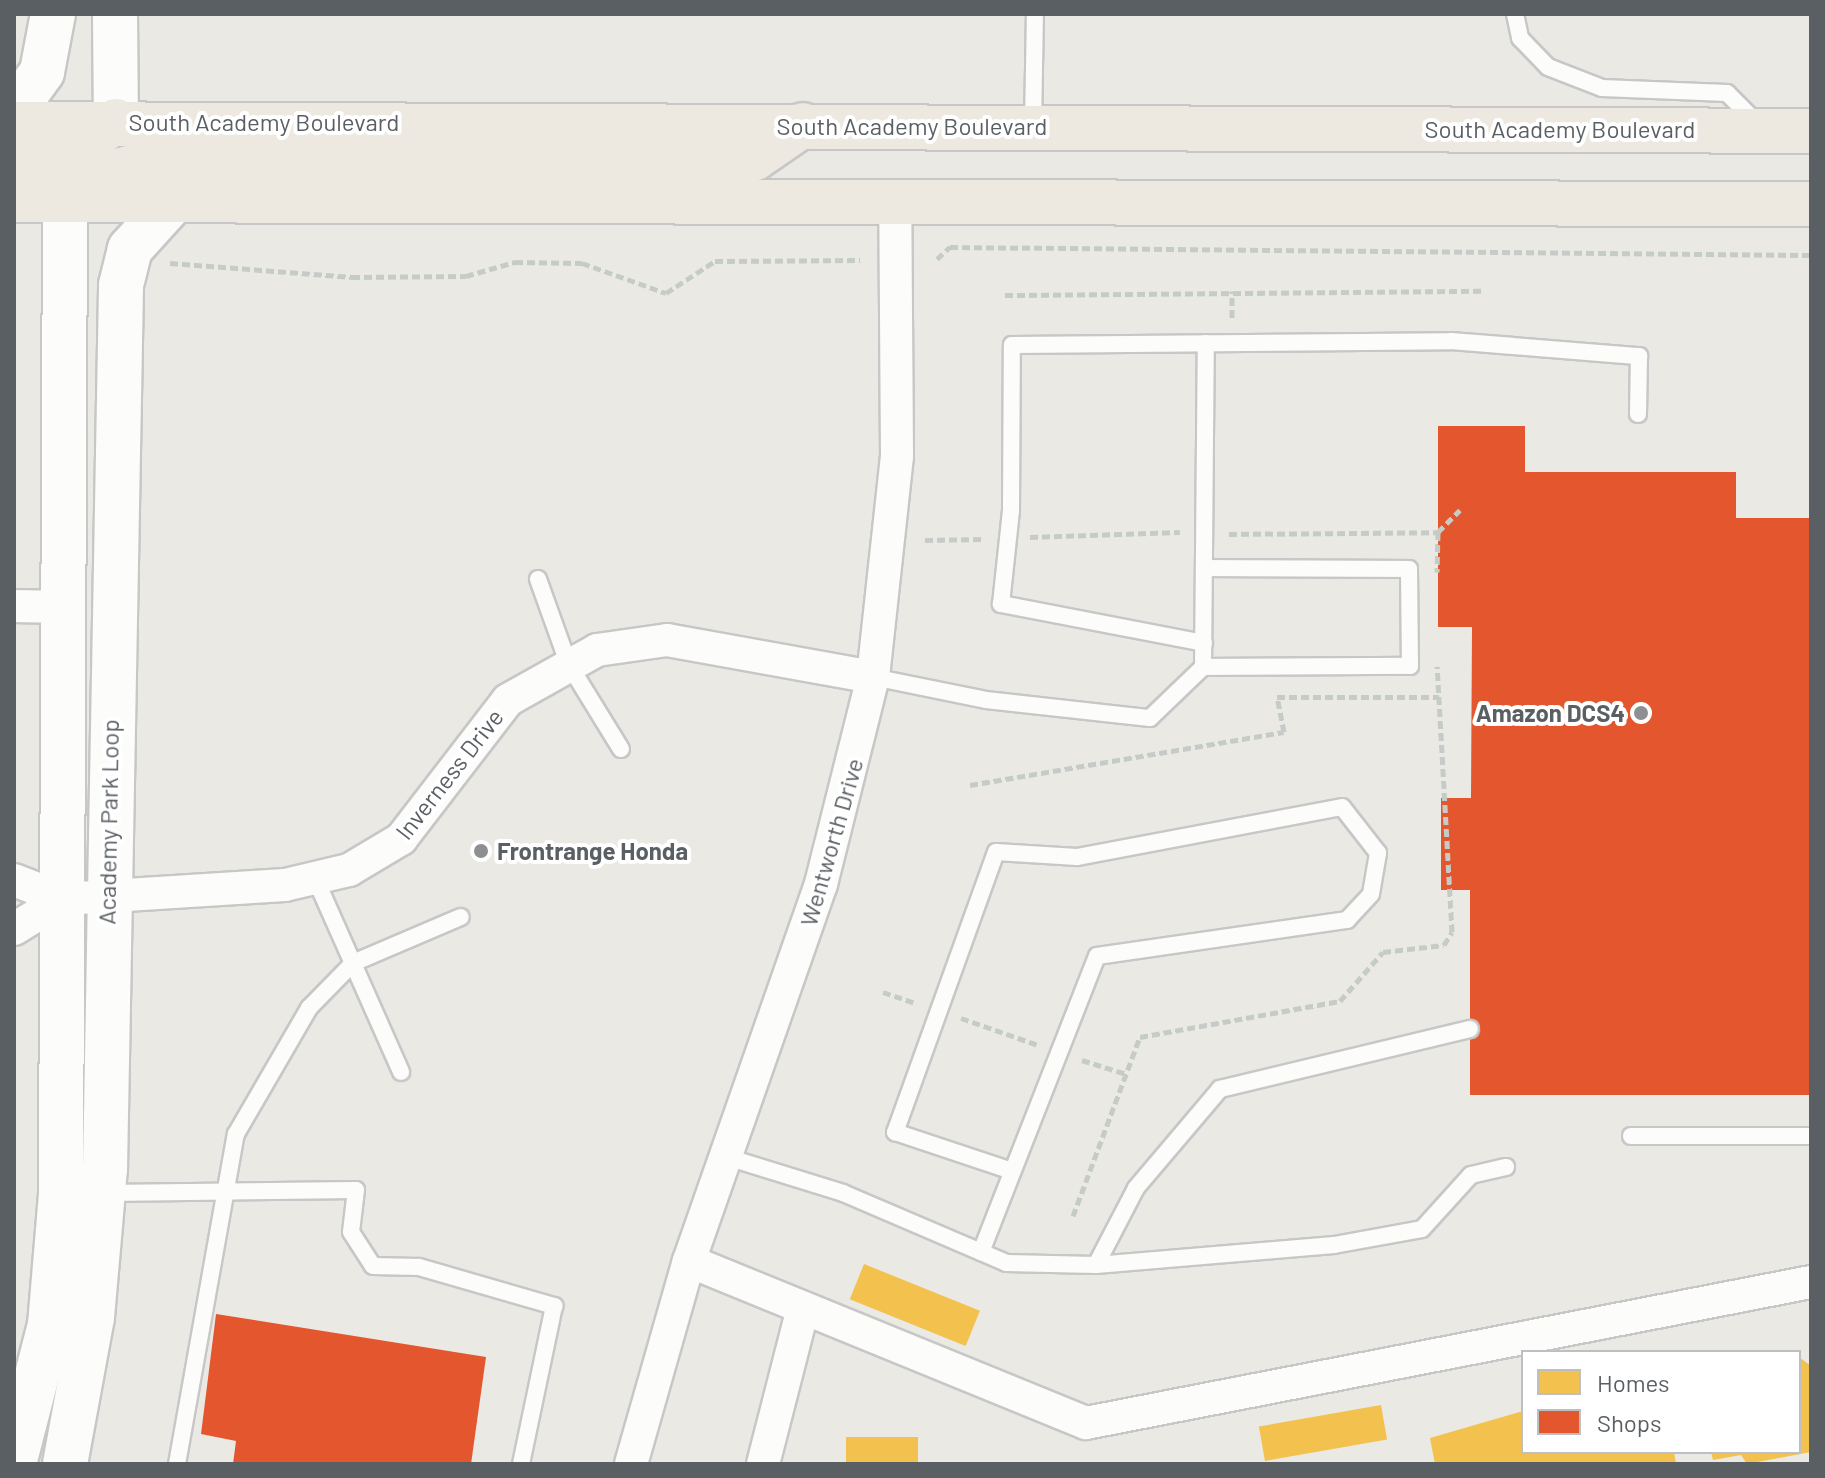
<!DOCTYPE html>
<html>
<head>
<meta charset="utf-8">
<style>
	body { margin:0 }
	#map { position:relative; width:1825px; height:1478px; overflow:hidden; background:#ebe9e4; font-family:Barlow,sans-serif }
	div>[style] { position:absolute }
	.homes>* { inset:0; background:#f2c14e; transform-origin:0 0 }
	.shops>* { inset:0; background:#e4572e }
	.path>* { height:5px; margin-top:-2.5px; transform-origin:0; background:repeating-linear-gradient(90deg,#c5ccc7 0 8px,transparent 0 12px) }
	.roads { filter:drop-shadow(2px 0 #c7c7c7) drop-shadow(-2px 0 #c7c7c7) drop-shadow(0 2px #c7c7c7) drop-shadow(0 -2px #c7c7c7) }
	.lane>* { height:16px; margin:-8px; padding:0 8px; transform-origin:8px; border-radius:8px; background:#fcfcfb }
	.street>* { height:32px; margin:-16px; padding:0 16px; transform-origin:16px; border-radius:16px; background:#fcfcfb }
	.secondary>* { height:44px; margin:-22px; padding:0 22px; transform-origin:22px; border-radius:22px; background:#fcfcfb }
	.highway>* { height:44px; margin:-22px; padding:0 22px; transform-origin:22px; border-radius:22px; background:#eee9e0 }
	.dots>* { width:22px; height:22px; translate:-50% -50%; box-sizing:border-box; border:4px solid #fff; border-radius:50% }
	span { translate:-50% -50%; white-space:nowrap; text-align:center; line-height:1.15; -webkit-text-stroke:8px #fff; paint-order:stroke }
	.street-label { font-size:24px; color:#5a5f63 }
	.poi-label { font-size:24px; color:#5a5f63; font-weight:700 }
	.right { translate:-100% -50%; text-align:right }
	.left { translate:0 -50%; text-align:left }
	.frame { position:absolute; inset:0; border:16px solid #5a5f63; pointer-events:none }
	.legend { position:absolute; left:1521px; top:1350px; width:280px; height:104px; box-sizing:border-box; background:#fff; border:2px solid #bdbfc1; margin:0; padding:10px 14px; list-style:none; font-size:24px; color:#5a5f63 }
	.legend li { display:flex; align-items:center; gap:16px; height:40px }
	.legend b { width:40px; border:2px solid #bdbfc1 }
</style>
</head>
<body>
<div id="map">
	<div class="homes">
		<i style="left:864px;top:1264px;width:125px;height:38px;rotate:22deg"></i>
		<i style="clip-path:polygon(1799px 1357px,1811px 1366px,1811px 1452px,1747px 1464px,1741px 1455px,1713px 1460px,1711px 1452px,1799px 1452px)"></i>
		<i style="left:1381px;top:1405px;width:35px;height:124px;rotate:80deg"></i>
		<i style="clip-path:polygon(1523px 1411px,1523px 1452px,1674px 1452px,1676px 1464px,1435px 1464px,1430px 1438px)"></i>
		<i style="left:846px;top:1437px;width:72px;height:27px"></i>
	</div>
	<div class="shops">
		<i style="clip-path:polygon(1438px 426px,1525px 426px,1525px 472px,1736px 472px,1736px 518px,1811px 518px,1811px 1095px,1470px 1095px,1470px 890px,1441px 890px,1441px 798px,1471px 798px,1472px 627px,1438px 627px)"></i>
		<i style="clip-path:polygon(216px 1314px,486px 1357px,471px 1464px,233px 1464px,236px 1441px,201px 1434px)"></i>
	</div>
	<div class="path">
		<i style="left:937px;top:259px;width:18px;rotate:-43deg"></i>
		<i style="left:950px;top:247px;width:861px;rotate:0.53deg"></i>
		<i style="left:170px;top:263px;width:183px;rotate:4.4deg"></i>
		<i style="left:352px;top:277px;width:114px;rotate:-0.5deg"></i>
		<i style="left:466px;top:276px;width:51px;rotate:-15.9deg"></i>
		<i style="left:515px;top:262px;width:67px;rotate:0.9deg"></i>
		<i style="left:582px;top:263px;width:89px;rotate:19.7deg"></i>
		<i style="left:666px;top:293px;width:59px;rotate:-33.1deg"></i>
		<i style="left:715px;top:261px;width:145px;rotate:-0.4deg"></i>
		<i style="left:1005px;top:295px;width:477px;rotate:-0.5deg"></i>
		<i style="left:1232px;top:318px;width:27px;rotate:-90deg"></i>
		<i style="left:1438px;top:532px;width:31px;rotate:-45deg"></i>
		<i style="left:1229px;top:534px;width:209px;rotate:-0.5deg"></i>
		<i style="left:1438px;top:532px;width:40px;rotate:91.4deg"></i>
		<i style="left:1030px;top:537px;width:150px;rotate:-1.9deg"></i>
		<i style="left:925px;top:540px;width:59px;rotate:-1deg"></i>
		<i style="left:970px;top:785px;width:318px;rotate:-9.6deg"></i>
		<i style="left:1284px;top:732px;width:36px;rotate:-101deg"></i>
		<i style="left:1277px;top:697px;width:162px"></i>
		<i style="left:883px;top:992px;width:36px;rotate:19deg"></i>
		<i style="left:961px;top:1018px;width:82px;rotate:19.3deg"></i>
		<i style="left:1082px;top:1060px;width:46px;rotate:17.7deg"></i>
		<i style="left:1073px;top:1216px;width:191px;rotate:-69.5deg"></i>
		<i style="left:1140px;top:1037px;width:203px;rotate:-10.2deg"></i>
		<i style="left:1340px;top:1001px;width:65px;rotate:-48.7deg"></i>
		<i style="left:1383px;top:952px;width:61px;rotate:-6.5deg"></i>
		<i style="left:1444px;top:945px;width:15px;rotate:-58deg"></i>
		<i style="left:1452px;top:932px;width:266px;rotate:-93.2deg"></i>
	</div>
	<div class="roads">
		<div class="lane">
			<i style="left:1515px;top:14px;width:25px;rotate:78deg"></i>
			<i style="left:1520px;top:38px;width:40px;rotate:46deg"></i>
			<i style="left:1548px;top:67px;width:58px;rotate:21.3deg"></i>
			<i style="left:1602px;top:88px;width:125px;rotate:2.3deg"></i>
			<i style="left:1727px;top:93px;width:44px;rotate:45deg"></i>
			<i style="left:1033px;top:125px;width:111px;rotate:-89deg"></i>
			<i style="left:538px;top:579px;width:89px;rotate:70.3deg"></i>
			<i style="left:568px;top:663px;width:101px;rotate:58.4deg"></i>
			<i style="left:1204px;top:643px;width:207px;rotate:-169.1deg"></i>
			<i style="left:1001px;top:604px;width:95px;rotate:-83.9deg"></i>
			<i style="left:1011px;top:510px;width:165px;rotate:-89.7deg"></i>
			<i style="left:1012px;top:345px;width:439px;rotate:-0.5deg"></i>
			<i style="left:1451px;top:341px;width:189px;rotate:4.6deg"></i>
			<i style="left:1639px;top:356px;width:58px;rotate:91deg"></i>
			<i style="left:1203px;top:667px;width:324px;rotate:-89.5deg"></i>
			<i style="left:873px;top:677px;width:115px;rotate:11.5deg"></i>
			<i style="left:986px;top:700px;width:165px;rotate:6.3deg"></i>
			<i style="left:1150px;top:718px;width:74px;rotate:-43.9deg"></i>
			<i style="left:1203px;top:667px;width:207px;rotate:-0.3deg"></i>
			<i style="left:1410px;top:666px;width:97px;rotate:-90.6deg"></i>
			<i style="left:1409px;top:569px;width:203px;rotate:-179.7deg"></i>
			<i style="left:316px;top:880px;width:210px;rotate:66.1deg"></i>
			<i style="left:1631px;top:1136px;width:180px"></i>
			<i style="left:727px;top:1157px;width:121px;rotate:17.2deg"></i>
			<i style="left:843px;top:1193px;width:177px;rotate:23.2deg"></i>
			<i style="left:1006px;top:1263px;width:90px;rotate:1.3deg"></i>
			<i style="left:1096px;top:1265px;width:239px;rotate:-4.8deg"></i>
			<i style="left:1334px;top:1245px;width:89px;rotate:-10.3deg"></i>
			<i style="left:1422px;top:1229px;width:73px;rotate:-47.8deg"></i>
			<i style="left:1471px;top:1175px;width:36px;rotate:-13deg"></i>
			<i style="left:105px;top:1193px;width:251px;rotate:-0.7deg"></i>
			<i style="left:356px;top:1190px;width:42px;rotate:96.8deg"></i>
			<i style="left:351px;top:1232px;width:40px;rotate:57.1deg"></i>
			<i style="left:373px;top:1266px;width:46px;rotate:1.2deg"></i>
			<i style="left:419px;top:1267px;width:141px;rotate:16.1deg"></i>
			<i style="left:554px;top:1306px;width:161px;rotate:101.8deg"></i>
			<i style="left:981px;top:1252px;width:318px;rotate:-68.6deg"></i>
			<i style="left:1097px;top:956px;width:253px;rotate:-8.2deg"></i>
			<i style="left:1347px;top:920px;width:35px;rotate:-47deg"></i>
			<i style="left:1371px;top:894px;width:42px;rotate:-80.3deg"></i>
			<i style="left:1378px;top:853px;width:58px;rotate:-128deg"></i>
			<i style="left:1342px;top:807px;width:270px;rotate:169.3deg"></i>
			<i style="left:1077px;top:857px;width:81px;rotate:-176.5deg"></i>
			<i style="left:996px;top:852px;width:298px;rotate:109.8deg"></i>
			<i style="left:895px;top:1132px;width:123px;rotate:18.4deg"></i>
			<i style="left:1096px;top:1265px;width:87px;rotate:-62.5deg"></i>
			<i style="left:1136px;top:1188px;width:130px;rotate:-49.7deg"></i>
			<i style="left:1220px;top:1089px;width:257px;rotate:-13.5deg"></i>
			<i style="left:177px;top:1464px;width:335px;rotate:-79.9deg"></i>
			<i style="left:236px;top:1134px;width:146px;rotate:-59.9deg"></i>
			<i style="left:309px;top:1008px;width:63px;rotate:-45.6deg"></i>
			<i style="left:353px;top:963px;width:117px;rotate:-23.1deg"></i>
		</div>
		<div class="street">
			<i style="left:14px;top:606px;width:49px;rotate:1.2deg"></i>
			<i style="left:14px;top:880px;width:53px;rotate:21.2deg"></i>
			<i style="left:63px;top:899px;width:222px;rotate:-3.6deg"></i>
			<i style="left:285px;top:885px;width:66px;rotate:-13.2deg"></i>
			<i style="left:349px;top:870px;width:61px;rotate:-30.8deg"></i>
			<i style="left:401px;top:839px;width:175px;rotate:-52.4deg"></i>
			<i style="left:508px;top:700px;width:102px;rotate:-29.3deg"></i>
			<i style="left:597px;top:650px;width:71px;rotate:-8.1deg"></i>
			<i style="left:667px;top:640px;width:209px;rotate:10.2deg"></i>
			<i style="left:14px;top:929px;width:57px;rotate:-31.5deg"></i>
			<i style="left:689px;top:1261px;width:429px;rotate:22.2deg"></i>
			<i style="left:1086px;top:1423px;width:739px;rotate:-11.01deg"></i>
			<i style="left:631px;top:1464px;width:211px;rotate:-74.1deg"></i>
			<i style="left:689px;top:1261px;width:399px;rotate:-70.7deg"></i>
			<i style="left:821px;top:884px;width:213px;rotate:-75.9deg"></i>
			<i style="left:873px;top:677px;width:222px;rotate:-83.8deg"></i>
			<i style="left:897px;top:456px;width:260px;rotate:-90.4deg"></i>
			<i style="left:763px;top:1464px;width:161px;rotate:-75.6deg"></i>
		</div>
		<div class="secondary">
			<i style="left:115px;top:14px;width:107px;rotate:89.5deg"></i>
			<i style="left:14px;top:111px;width:48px;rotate:-54.3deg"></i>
			<i style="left:42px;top:72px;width:59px;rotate:-79.3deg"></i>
			<i style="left:14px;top:1464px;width:144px;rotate:-75.5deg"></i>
			<i style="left:50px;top:1325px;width:132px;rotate:-85.2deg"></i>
			<i style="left:61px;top:1193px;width:993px;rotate:-89.77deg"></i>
			<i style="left:65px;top:1464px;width:149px;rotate:-79.6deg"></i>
			<i style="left:92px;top:1317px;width:149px;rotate:-85deg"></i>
			<i style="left:105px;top:1169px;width:884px;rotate:-88.96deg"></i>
			<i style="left:121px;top:285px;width:37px;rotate:-76deg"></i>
			<i style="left:130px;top:249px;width:70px;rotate:-47.9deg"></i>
		</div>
		<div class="highway">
			<i style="left:14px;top:124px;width:1797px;rotate:0.22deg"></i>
			<i style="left:14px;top:164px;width:55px;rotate:-9.5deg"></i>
			<i style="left:68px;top:155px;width:59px;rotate:-35.3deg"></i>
			<i style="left:75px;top:194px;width:44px;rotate:-30.1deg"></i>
			<i style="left:113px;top:172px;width:49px;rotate:-14.3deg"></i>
			<i style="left:160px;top:160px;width:595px;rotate:-0.19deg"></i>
			<i style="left:755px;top:158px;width:58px;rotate:-34.5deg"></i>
			<i style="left:14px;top:200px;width:1797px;rotate:0.13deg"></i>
		</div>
	</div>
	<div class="dots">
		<i style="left:1641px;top:713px;background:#8d8f90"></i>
		<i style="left:481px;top:851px;background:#8d8f90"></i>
	</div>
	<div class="street-label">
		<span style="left:264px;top:122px">South Academy Boulevard</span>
		<span style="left:912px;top:126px">South Academy Boulevard</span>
		<span style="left:1560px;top:129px">South Academy Boulevard</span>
		<span style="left:449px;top:774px;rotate:-52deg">Inverness Drive</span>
		<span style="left:108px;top:822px;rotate:-89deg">Academy Park Loop</span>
		<span style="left:831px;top:842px;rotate:-74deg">Wentworth Drive</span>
	</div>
	<div class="poi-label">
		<span class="right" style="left:1625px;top:713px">Amazon DCS4</span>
		<span class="left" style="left:497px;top:851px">Frontrange Honda</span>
	</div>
	<div class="frame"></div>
	<ul class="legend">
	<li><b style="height:22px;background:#f2c14e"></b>Homes</li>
	<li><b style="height:22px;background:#e4572e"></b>Shops</li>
	</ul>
</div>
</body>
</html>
